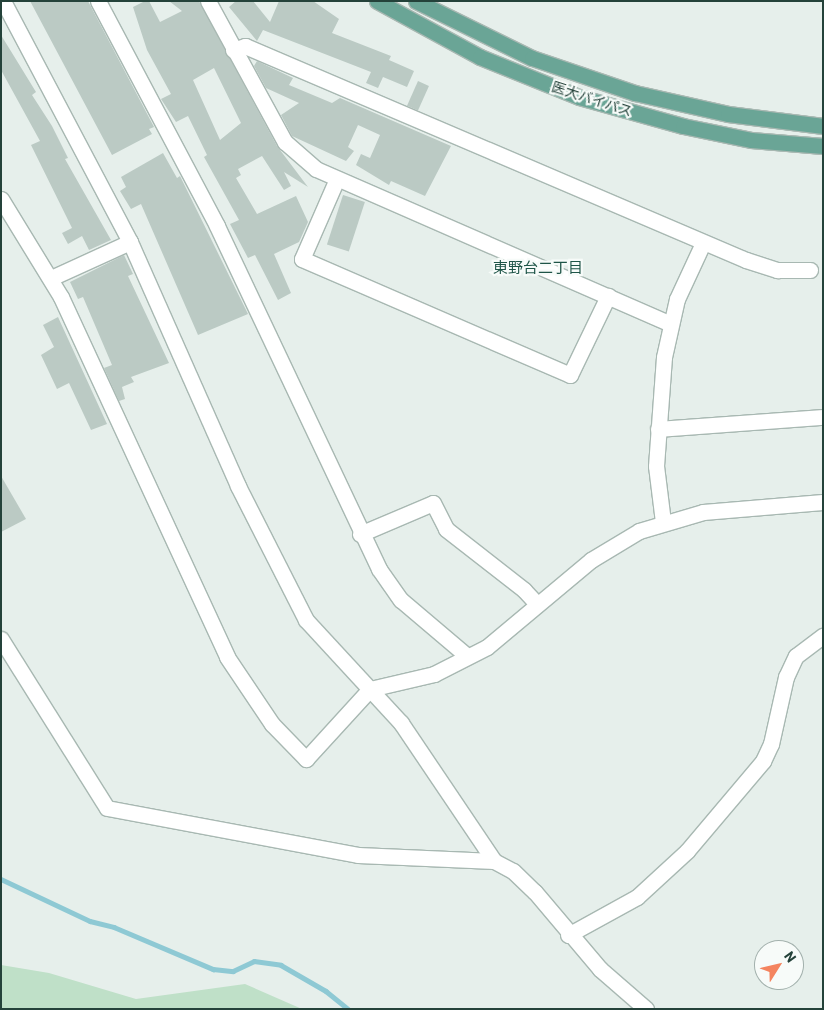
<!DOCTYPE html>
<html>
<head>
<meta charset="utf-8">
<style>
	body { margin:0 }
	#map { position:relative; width:824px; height:1010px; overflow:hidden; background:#e6efeb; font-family:Barlow,"Noto Sans JP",sans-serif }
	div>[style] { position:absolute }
	.green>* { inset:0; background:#bfe0c8 }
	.stream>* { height:4.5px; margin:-2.25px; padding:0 2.25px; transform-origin:2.25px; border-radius:2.25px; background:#8ec9d4 }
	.building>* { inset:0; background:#bbcac4; transform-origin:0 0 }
	.roads { filter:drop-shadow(1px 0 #a8b8b2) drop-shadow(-1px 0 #a8b8b2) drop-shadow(0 1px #a8b8b2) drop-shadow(0 -1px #a8b8b2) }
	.minor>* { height:15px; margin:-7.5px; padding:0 7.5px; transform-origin:7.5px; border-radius:7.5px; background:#fff }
	.major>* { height:15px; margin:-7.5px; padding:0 7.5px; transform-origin:7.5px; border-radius:7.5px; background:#6aa596 }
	span { translate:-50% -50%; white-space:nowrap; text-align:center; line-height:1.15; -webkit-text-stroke:4.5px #f7fbf9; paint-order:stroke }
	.street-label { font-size:14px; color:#24423a }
	.neighbourhood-label { font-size:15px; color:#1f5548 }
	.frame { position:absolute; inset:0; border:2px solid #24423a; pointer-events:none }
	.north { position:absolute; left:754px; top:940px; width:50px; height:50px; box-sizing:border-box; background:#f7fbf9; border:1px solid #a3b1ad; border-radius:50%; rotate:54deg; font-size:14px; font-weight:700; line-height:20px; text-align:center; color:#24423a }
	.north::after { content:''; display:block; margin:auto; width:18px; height:22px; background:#f4845f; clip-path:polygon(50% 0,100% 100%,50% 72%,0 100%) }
</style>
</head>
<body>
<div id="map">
	<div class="green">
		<i style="clip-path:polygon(1px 965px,49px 973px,136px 999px,245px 984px,302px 1009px,1px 1009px)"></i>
	</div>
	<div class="stream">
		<i style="left:1px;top:879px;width:98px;rotate:25.3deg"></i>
		<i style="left:90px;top:921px;width:25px;rotate:14deg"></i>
		<i style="left:114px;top:927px;width:108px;rotate:23deg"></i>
		<i style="left:213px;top:969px;width:20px;rotate:6deg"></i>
		<i style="left:233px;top:971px;width:23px;rotate:-25deg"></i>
		<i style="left:254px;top:961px;width:27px;rotate:8deg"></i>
		<i style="left:281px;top:965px;width:52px;rotate:30deg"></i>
		<i style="left:326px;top:991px;width:28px;rotate:39deg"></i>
	</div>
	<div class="building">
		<i style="clip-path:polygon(30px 1px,88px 1px,154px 127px,149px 129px,152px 134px,112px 155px)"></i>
		<i style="clip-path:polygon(evenodd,145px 1px,149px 1px,160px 22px,182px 11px,169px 1px,199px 1px,277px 146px,308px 187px,284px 172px,291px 186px,284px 190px,262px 156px,238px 169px,241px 175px,236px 178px,257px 214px,296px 196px,308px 222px,299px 242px,274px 254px,291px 293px,278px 300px,255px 255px,248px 258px,230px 224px,239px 220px,204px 157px,207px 155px,188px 116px,176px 122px,161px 99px,171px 94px,147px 50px,133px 7px,145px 1px,214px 68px,241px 123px,220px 140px,193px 80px,214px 68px)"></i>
		<i style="clip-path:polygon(236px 1px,253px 1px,270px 22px,279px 1px,313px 1px,339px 19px,332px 33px,391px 56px,389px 60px,414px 71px,407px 87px,383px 77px,378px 88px,366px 83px,371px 72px,263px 30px,257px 41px,229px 7px)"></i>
		<i style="clip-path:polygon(1px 35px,36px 92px,32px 95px,52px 126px,68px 158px,65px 159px,111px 240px,89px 250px,82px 236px,68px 244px,62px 233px,72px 228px,31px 145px,40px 141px,1px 70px)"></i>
		<i style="clip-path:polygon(257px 61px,293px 78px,289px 85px,332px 103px,340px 98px,451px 146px,425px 196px,391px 181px,389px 185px,356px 165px,361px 154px,370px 158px,380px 135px,358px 125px,348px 147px,354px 151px,346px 161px,292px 136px,281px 115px,299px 103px,266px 88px,254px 66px)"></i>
		<i style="left:418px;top:81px;width:12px;height:27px;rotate:24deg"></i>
		<i style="clip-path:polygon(163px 153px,177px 178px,180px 176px,248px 314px,198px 335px,141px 204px,131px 209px,120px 191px,126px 187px,121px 177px)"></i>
		<i style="left:343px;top:195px;width:23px;height:52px;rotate:18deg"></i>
		<i style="clip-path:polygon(124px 255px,133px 274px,128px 276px,169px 363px,131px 377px,134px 382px,122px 387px,125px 399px,119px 401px,104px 368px,112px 365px,83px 297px,78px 299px,70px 282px)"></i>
		<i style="clip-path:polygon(58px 317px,107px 424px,91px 430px,69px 383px,57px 389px,41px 355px,54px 347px,43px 325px)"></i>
		<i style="clip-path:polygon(1px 476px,26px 519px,1px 532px)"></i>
	</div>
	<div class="roads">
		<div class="minor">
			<i style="left:3px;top:1px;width:272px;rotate:62.2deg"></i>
			<i style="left:130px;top:242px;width:267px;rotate:66.1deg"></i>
			<i style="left:238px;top:486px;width:150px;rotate:63.1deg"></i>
			<i style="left:306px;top:620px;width:140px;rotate:47.3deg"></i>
			<i style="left:401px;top:723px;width:166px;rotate:56deg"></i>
			<i style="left:98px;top:1px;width:255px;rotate:62.1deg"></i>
			<i style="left:217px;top:226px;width:379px;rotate:64.7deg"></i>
			<i style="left:379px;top:569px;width:38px;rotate:55deg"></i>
			<i style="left:401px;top:600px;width:87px;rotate:40.3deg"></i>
			<i style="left:208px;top:1px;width:161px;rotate:61.4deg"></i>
			<i style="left:285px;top:142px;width:41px;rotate:41.1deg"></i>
			<i style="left:316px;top:169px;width:385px;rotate:23.6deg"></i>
			<i style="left:233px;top:50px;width:13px;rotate:-18deg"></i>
			<i style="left:245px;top:46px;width:545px;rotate:23.13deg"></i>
			<i style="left:746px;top:260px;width:33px;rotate:18deg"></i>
			<i style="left:777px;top:270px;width:33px"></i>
			<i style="left:336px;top:181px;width:85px;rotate:113.6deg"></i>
			<i style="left:302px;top:259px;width:292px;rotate:23.4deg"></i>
			<i style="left:570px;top:375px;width:88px;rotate:-64.3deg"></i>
			<i style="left:1px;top:199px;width:115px;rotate:58.5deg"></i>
			<i style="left:61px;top:297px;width:396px;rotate:65.2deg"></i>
			<i style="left:227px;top:657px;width:81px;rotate:56.1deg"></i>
			<i style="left:272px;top:724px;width:49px;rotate:45.8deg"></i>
			<i style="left:306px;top:759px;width:95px;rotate:-47.6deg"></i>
			<i style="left:370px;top:689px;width:66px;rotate:-13.2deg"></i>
			<i style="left:434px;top:674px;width:59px;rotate:-27deg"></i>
			<i style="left:487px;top:647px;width:136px;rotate:-39.9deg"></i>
			<i style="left:591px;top:560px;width:56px;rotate:-31.1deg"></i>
			<i style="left:639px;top:531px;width:67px;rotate:-16.5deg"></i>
			<i style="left:703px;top:512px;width:120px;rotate:-4.8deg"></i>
			<i style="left:51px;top:278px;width:87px;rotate:-24.5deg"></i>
			<i style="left:658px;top:429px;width:165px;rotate:-4.2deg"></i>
			<i style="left:663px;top:522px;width:56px;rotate:-97.1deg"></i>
			<i style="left:656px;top:466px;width:109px;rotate:-85.8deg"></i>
			<i style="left:664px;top:357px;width:59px;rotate:-77.4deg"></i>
			<i style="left:677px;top:299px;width:62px;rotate:-65.1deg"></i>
			<i style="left:360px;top:534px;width:79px;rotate:-23deg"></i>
			<i style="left:433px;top:503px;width:29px;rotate:63deg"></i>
			<i style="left:446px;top:529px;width:99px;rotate:38deg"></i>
			<i style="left:524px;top:590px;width:19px;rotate:47deg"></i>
			<i style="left:1px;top:639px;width:199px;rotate:57.9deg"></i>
			<i style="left:107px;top:808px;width:255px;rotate:10.6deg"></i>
			<i style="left:358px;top:855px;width:136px;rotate:2.5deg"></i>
			<i style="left:494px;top:861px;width:21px;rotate:28deg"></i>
			<i style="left:513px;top:871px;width:30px;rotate:44deg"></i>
			<i style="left:535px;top:892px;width:101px;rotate:49.8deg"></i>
			<i style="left:600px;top:969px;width:61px;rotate:41deg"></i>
			<i style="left:568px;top:935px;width:79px;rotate:-28.8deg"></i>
			<i style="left:637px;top:897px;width:68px;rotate:-42.6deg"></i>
			<i style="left:687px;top:851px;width:118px;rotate:-49.8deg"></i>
			<i style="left:763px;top:761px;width:19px;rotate:-65deg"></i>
			<i style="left:771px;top:744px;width:69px;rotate:-77.4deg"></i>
			<i style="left:786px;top:677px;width:23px;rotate:-65deg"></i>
			<i style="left:796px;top:656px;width:34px;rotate:-37deg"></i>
		</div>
		<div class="major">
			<i style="left:377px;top:1px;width:117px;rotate:28.5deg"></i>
			<i style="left:480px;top:57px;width:107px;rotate:22deg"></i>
			<i style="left:579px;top:97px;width:108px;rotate:15.6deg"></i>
			<i style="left:683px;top:126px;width:69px;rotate:11.6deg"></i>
			<i style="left:751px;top:140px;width:72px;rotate:4.8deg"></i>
			<i style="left:416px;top:1px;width:129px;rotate:26.2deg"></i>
			<i style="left:532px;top:58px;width:109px;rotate:18.8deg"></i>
			<i style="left:635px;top:93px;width:95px;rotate:12.7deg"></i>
			<i style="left:728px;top:114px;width:96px;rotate:7.2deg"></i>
		</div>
	</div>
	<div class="street-label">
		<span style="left:592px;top:99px;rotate:18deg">医大バイパス</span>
	</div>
	<div class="neighbourhood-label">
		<span style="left:538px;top:268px">東野台二丁目</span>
	</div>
	<div class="frame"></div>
	<div class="north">N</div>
</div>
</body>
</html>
